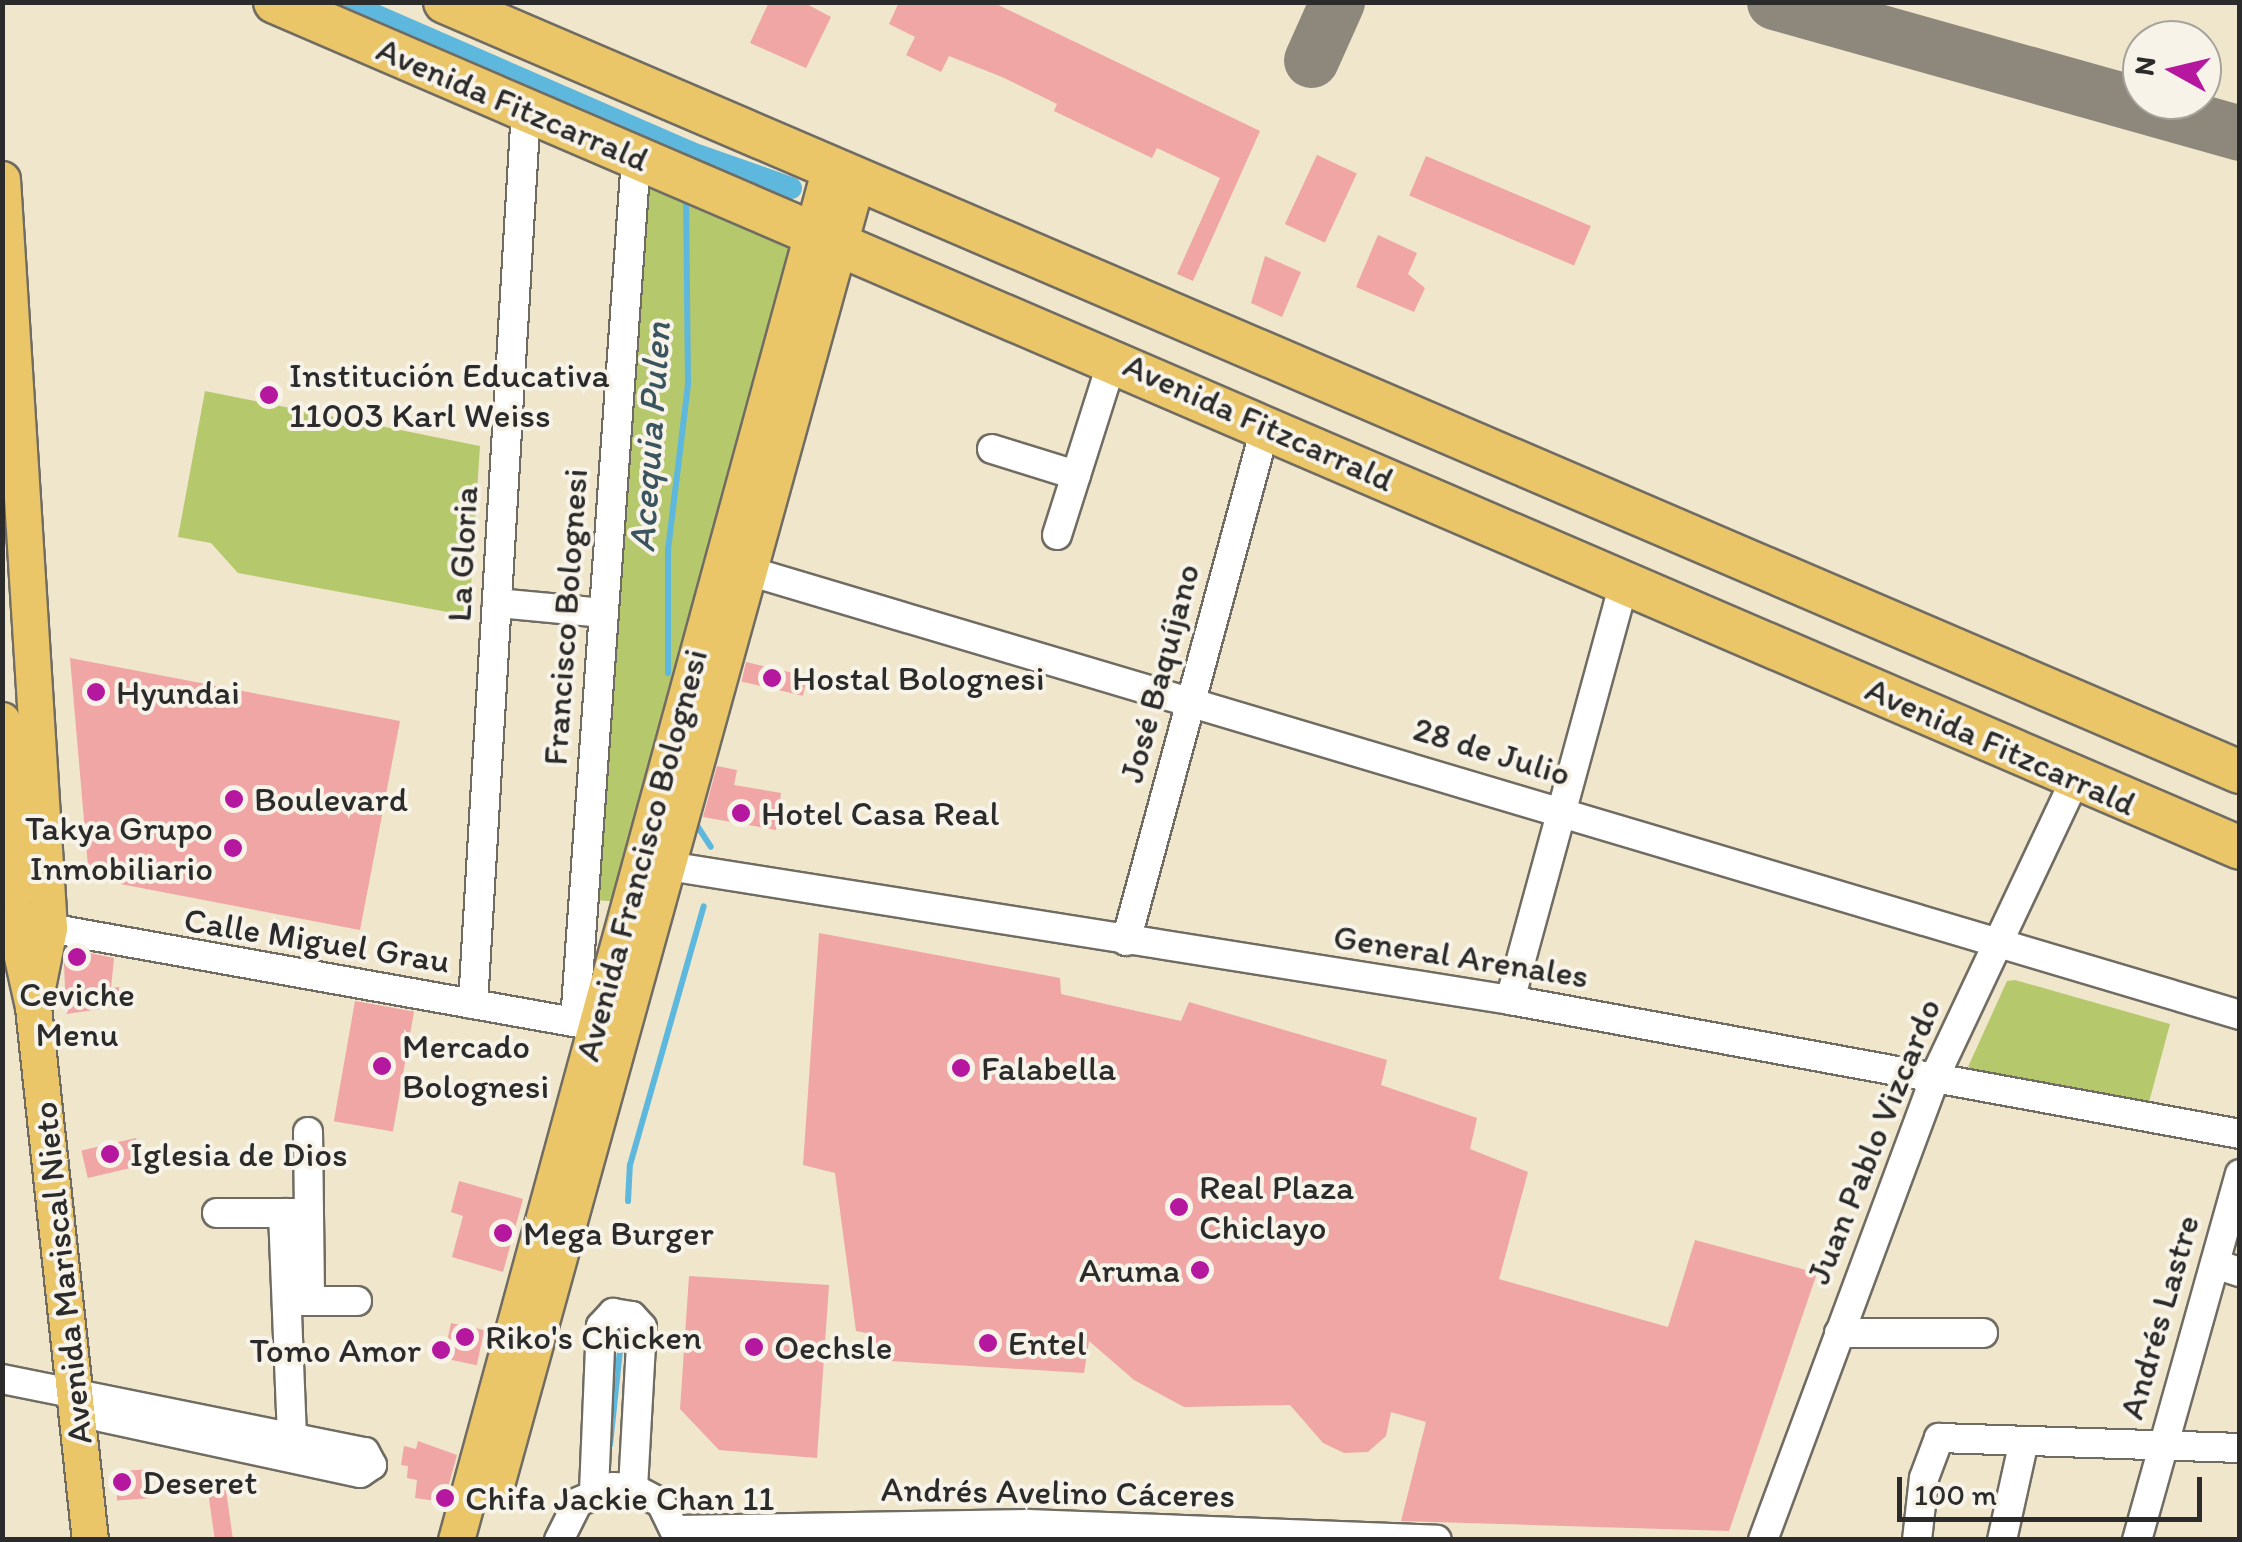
<!DOCTYPE html>
<html>
<head>
<meta charset="utf-8">
<style>
	body { margin:0 }
	#map { position:relative; width:2242px; height:1542px; overflow:hidden; background:#f0e6cc; font-family:Itim,sans-serif }
	div>[style] { position:absolute }
	.green>* { inset:0; background:#b6c86c }
	.stream>* { height:6px; margin:-3px; padding:0 3px; transform-origin:3px; border-radius:3px; background:#5eb7dc }
	.canal>* { height:22px; margin:-11px; padding:0 11px; transform-origin:11px; border-radius:11px; background:#5eb7dc }
	.taxiway>* { height:55px; margin:-27.5px; padding:0 27.5px; transform-origin:27.5px; border-radius:27.5px; background:#8e887c }
	.building>* { inset:0; background:#efa6a5; transform-origin:0 0 }
	.roads { filter:drop-shadow(2px 0 #706c63) drop-shadow(-2px 0 #706c63) drop-shadow(0 2px #706c63) drop-shadow(0 -2px #706c63) }
	.minor>* { height:28px; margin:-14px; padding:0 14px; transform-origin:14px; border-radius:14px; background:#fff }
	.major>* { height:35px; margin:-17.5px; padding:0 17.5px; transform-origin:17.5px; border-radius:17.5px; background:#eac669 }
	.highway>* { height:42px; margin:-21px; padding:0 21px; transform-origin:21px; border-radius:21px; background:#eac669 }
	.dots>* { width:28px; height:28px; translate:-50% -50%; box-sizing:border-box; border:5px solid #f7f3e8; border-radius:50% }
	span { translate:-50% -50%; white-space:nowrap; text-align:center; line-height:1.15; -webkit-text-stroke:8px #f7f3e8; paint-order:stroke }
	.street-label { font-size:35px; color:#2b2b2b }
	.poi-label { font-size:35px; color:#2b2b2b }
	.left { translate:0 -50%; text-align:left }
	.right { translate:-100% -50%; text-align:right }
	.water-label { font-size:38px; color:#3a5560; font-style:italic }
	.frame { position:absolute; inset:0; border:5px solid #2b2b2b; pointer-events:none }
	.north { position:absolute; left:2122px; top:20px; width:100px; height:100px; box-sizing:border-box; background:#f7f3e8; border:2px solid #a5a39c; border-radius:50%; rotate:278deg; font-size:28px; font-weight:700; line-height:40px; text-align:center; color:#2b2b2b }
	.north::after { content:''; display:block; margin:auto; width:35px; height:45px; background:#b5179e; clip-path:polygon(50% 0,100% 100%,50% 72%,0 100%) }
	.scale { position:absolute; left:1897px; top:1477px; width:305px; height:45px; box-sizing:border-box; border:5px solid #2b2b2b; border-top:0; padding-left:12px; font-size:30px; line-height:35px; white-space:nowrap; color:#2b2b2b; -webkit-text-stroke:8px #f7f3e8; paint-order:stroke }
</style>
</head>
<body>
<div id="map">
	<div class="green">
		<i style="clip-path:polygon(644px 176px,799px 245px,620px 902px,596px 900px)"></i>
		<i style="clip-path:polygon(205px 391px,480px 446px,469px 616px,238px 573px,211px 543px,178px 537px)"></i>
		<i style="clip-path:polygon(2015px 980px,2170px 1024px,2148px 1106px,1975px 1074px,1968px 1067px,2007px 981px)"></i>
	</div>
	<div class="stream">
		<i style="left:668px;top:673px;width:123px;rotate:-90deg"></i>
		<i style="left:668px;top:550px;width:166px;rotate:-83.1deg"></i>
		<i style="left:688px;top:385px;width:181px;rotate:-90.6deg"></i>
		<i style="left:696px;top:824px;width:27px;rotate:57deg"></i>
		<i style="left:628px;top:1201px;width:36px;rotate:-87deg"></i>
		<i style="left:630px;top:1165px;width:269px;rotate:-74.1deg"></i>
		<i style="left:610px;top:1445px;width:116px;rotate:-84deg"></i>
	</div>
	<div class="canal">
		<i style="left:345px;top:2px;width:378px;rotate:23.5deg"></i>
		<i style="left:692px;top:153px;width:105px;rotate:19.5deg"></i>
	</div>
	<div class="taxiway">
		<i style="left:1774px;top:2px;width:484px;rotate:15.7deg"></i>
		<i style="left:1311px;top:60px;width:64px;rotate:-65.9deg"></i>
	</div>
	<div class="building">
		<i style="clip-path:polygon(769px 2px,803px 2px,831px 17px,806px 68px,750px 43px)"></i>
		<i style="clip-path:polygon(899px 2px,992px 2px,1260px 131px,1193px 281px,1177px 274px,1220px 178px,1157px 148px,1152px 158px,1054px 111px,1057px 104px,1002px 77px,949px 56px,941px 72px,906px 55px,915px 37px,889px 24px)"></i>
		<i style="left:1317px;top:155px;width:44px;height:76px;rotate:25deg"></i>
		<i style="left:1426px;top:156px;width:179px;height:43px;rotate:23deg"></i>
		<i style="clip-path:polygon(1378px 235px,1417px 253px,1408px 274px,1425px 288px,1414px 312px,1356px 287px)"></i>
		<i style="clip-path:polygon(1265px 256px,1301px 272px,1282px 317px,1251px 303px)"></i>
		<i style="clip-path:polygon(70px 658px,400px 721px,360px 930px,89px 878px)"></i>
		<i style="left:746px;top:662px;width:63px;height:20px;rotate:13deg"></i>
		<i style="clip-path:polygon(717px 766px,737px 770px,734px 785px,781px 793px,776px 830px,703px 817px)"></i>
		<i style="clip-path:polygon(819px 933px,1060px 978px,1061px 994px,1181px 1021px,1189px 1002px,1387px 1060px,1381px 1085px,1477px 1118px,1470px 1149px,1528px 1172px,1499px 1279px,1668px 1327px,1695px 1240px,1817px 1273px,1729px 1531px,1401px 1521px,1426px 1422px,1391px 1412px,1386px 1436px,1368px 1452px,1344px 1453px,1323px 1443px,1290px 1405px,1184px 1407px,1134px 1380px,1089px 1341px,1084px 1373px,874px 1360px,876px 1335px,856px 1331px,835px 1173px,803px 1165px)"></i>
		<i style="clip-path:polygon(80px 951px,114px 958px,111px 988px,119px 987px,121px 1006px,66px 1014px,64px 963px)"></i>
		<i style="left:355px;top:1001px;width:60px;height:122px;rotate:10deg"></i>
		<i style="left:136px;top:1138px;width:28px;height:56px;rotate:77deg"></i>
		<i style="clip-path:polygon(459px 1181px,523px 1199px,503px 1272px,452px 1257px,463px 1216px,451px 1212px)"></i>
		<i style="clip-path:polygon(689px 1276px,829px 1285px,817px 1458px,719px 1450px,680px 1409px)"></i>
		<i style="left:451px;top:1323px;width:34px;height:36px;rotate:12deg"></i>
		<i style="clip-path:polygon(418px 1441px,457px 1455px,444px 1502px,415px 1498px,417px 1480px,407px 1478px,408px 1466px,401px 1465px,404px 1446px,416px 1449px)"></i>
		<i style="left:151px;top:1469px;width:29px;height:36px;rotate:86deg"></i>
		<i style="left:226px;top:1490px;width:50px;height:18px;rotate:82deg"></i>
	</div>
	<div class="roads">
		<div class="minor">
			<i style="left:992px;top:449px;width:88px;rotate:17.2deg"></i>
			<i style="left:1057px;top:535px;width:186px;rotate:-72.4deg"></i>
			<i style="left:732px;top:566px;width:1573px;rotate:16.58deg"></i>
			<i style="left:497px;top:603px;width:106px;rotate:5.4deg"></i>
			<i style="left:668px;top:866px;width:853px;rotate:9.04deg"></i>
			<i style="left:1510px;top:1000px;width:742px;rotate:10.4deg"></i>
			<i style="left:32px;top:925px;width:567px;rotate:10.16deg"></i>
			<i style="left:1126px;top:941px;width:535px;rotate:-74.82deg"></i>
			<i style="left:1510px;top:1000px;width:434px;rotate:-74.7deg"></i>
			<i style="left:473px;top:1004px;width:897px;rotate:-86.61deg"></i>
			<i style="left:575px;top:1022px;width:866px;rotate:-85.96deg"></i>
			<i style="left:308px;top:1132px;width:168px;rotate:89.3deg"></i>
			<i style="left:217px;top:1213px;width:80px"></i>
			<i style="left:283px;top:1213px;width:224px;rotate:87.7deg"></i>
			<i style="left:2215px;top:1264px;width:26px;rotate:18deg"></i>
			<i style="left:294px;top:1301px;width:63px"></i>
			<i style="left:1839px;top:1333px;width:144px"></i>
			<i style="left:2px;top:1379px;width:370px;rotate:11.4deg"></i>
			<i style="left:365px;top:1452px;width:15px;rotate:62deg"></i>
			<i style="left:372px;top:1465px;width:14px;rotate:146deg"></i>
			<i style="left:360px;top:1473px;width:264px;rotate:-167.8deg"></i>
			<i style="left:102px;top:1417px;width:32px;rotate:-144deg"></i>
			<i style="left:594px;top:1491px;width:165px;rotate:-87.6deg"></i>
			<i style="left:601px;top:1326px;width:18px;rotate:-47deg"></i>
			<i style="left:613px;top:1313px;width:19px;rotate:9deg"></i>
			<i style="left:632px;top:1316px;width:15px;rotate:48deg"></i>
			<i style="left:642px;top:1327px;width:161px;rotate:93.2deg"></i>
			<i style="left:677px;top:1530px;width:351px;rotate:-1deg"></i>
			<i style="left:1028px;top:1524px;width:409px;rotate:2.2deg"></i>
			<i style="left:559px;top:1540px;width:42px;rotate:-63.4deg"></i>
			<i style="left:578px;top:1502px;width:38px;rotate:-23deg"></i>
			<i style="left:613px;top:1487px;width:20px;rotate:3deg"></i>
			<i style="left:633px;top:1488px;width:32px;rotate:28deg"></i>
			<i style="left:661px;top:1503px;width:41px;rotate:64.1deg"></i>
			<i style="left:1763px;top:1540px;width:497px;rotate:-69.6deg"></i>
			<i style="left:1936px;top:1074px;width:325px;rotate:-64.7deg"></i>
			<i style="left:1917px;top:1540px;width:62px;rotate:-83.6deg"></i>
			<i style="left:1924px;top:1478px;width:43px;rotate:-69.4deg"></i>
			<i style="left:1939px;top:1438px;width:301px;rotate:1.9deg"></i>
			<i style="left:2002px;top:1540px;width:101px;rotate:-77.5deg"></i>
			<i style="left:2137px;top:1540px;width:380px;rotate:-74.3deg"></i>
		</div>
		<div class="major">
			<i style="left:2px;top:179px;width:750px;rotate:86.41deg"></i>
			<i style="left:49px;top:928px;width:81px;rotate:101.4deg"></i>
			<i style="left:2px;top:720px;width:201px;rotate:86.6deg"></i>
			<i style="left:14px;top:921px;width:88px;rotate:77.5deg"></i>
			<i style="left:33px;top:1007px;width:536px;rotate:83.9deg"></i>
			<i style="left:497px;top:1481px;width:1347px;rotate:-74.54deg"></i>
			<i style="left:456px;top:1540px;width:1419px;rotate:-74.76deg"></i>
		</div>
		<div class="highway">
			<i style="left:275px;top:2px;width:2139px;rotate:23.29deg"></i>
			<i style="left:445px;top:2px;width:1953px;rotate:23.22deg"></i>
		</div>
	</div>
	<div class="dots">
		<i style="left:269px;top:395px;background:#b5179e"></i>
		<i style="left:772px;top:678px;background:#b5179e"></i>
		<i style="left:96px;top:692px;background:#b5179e"></i>
		<i style="left:234px;top:799px;background:#b5179e"></i>
		<i style="left:741px;top:813px;background:#b5179e"></i>
		<i style="left:233px;top:848px;background:#b5179e"></i>
		<i style="left:77px;top:957px;background:#b5179e"></i>
		<i style="left:382px;top:1066px;background:#b5179e"></i>
		<i style="left:961px;top:1068px;background:#b5179e"></i>
		<i style="left:110px;top:1154px;background:#b5179e"></i>
		<i style="left:1179px;top:1207px;background:#b5179e"></i>
		<i style="left:503px;top:1233px;background:#b5179e"></i>
		<i style="left:1200px;top:1270px;background:#b5179e"></i>
		<i style="left:465px;top:1337px;background:#b5179e"></i>
		<i style="left:988px;top:1343px;background:#b5179e"></i>
		<i style="left:754px;top:1347px;background:#b5179e"></i>
		<i style="left:441px;top:1350px;background:#b5179e"></i>
		<i style="left:122px;top:1482px;background:#b5179e"></i>
		<i style="left:445px;top:1498px;background:#b5179e"></i>
	</div>
	<div class="street-label">
		<span style="left:513px;top:104px;rotate:23deg">Avenida Fitzcarrald</span>
		<span style="left:1259px;top:422px;rotate:24deg">Avenida Fitzcarrald</span>
		<span style="left:462px;top:554px;rotate:-87deg">La Gloria</span>
		<span style="left:565px;top:617px;rotate:-86deg">Francisco Bolognesi</span>
		<span style="left:1159px;top:673px;rotate:-75deg">José Baquíjano</span>
		<span style="left:2001px;top:746px;rotate:24deg">Avenida Fitzcarrald</span>
		<span style="left:1492px;top:751px;rotate:17deg">28 de Julio</span>
		<span style="left:641px;top:855px;rotate:-75deg">Avenida Francisco Bolognesi</span>
		<span style="left:317px;top:940px;rotate:9deg">Calle Miguel Grau</span>
		<span style="left:1461px;top:956px;rotate:9deg">General Arenales</span>
		<span style="left:1873px;top:1141px;rotate:-68deg">Juan Pablo Vizcardo</span>
		<span style="left:62px;top:1273px;rotate:-96deg">Avenida Mariscal Nieto</span>
		<span style="left:2159px;top:1317px;rotate:-74deg">Andrés Lastre</span>
		<span style="left:1058px;top:1492px;rotate:1deg">Andrés Avelino Cáceres</span>
	</div>
	<div class="poi-label">
		<span class="left" style="left:289px;top:395px">Institución Educativa<br>11003 Karl Weiss</span>
		<span class="left" style="left:792px;top:678px">Hostal Bolognesi</span>
		<span class="left" style="left:116px;top:692px">Hyundai</span>
		<span class="left" style="left:254px;top:799px">Boulevard</span>
		<span class="left" style="left:761px;top:813px">Hotel Casa Real</span>
		<span class="right" style="left:213px;top:848px">Takya Grupo<br>Inmobiliario</span>
		<span style="left:77px;top:1014px">Ceviche<br>Menu</span>
		<span class="left" style="left:402px;top:1066px">Mercado<br>Bolognesi</span>
		<span class="left" style="left:981px;top:1068px">Falabella</span>
		<span class="left" style="left:130px;top:1154px">Iglesia de Dios</span>
		<span class="left" style="left:1199px;top:1207px">Real Plaza<br>Chiclayo</span>
		<span class="left" style="left:523px;top:1233px">Mega Burger</span>
		<span class="right" style="left:1180px;top:1270px">Aruma</span>
		<span class="left" style="left:485px;top:1337px">Riko's Chicken</span>
		<span class="left" style="left:1008px;top:1343px">Entel</span>
		<span class="left" style="left:774px;top:1347px">Oechsle</span>
		<span class="right" style="left:421px;top:1350px">Tomo Amor</span>
		<span class="left" style="left:142px;top:1482px">Deseret</span>
		<span class="left" style="left:465px;top:1498px">Chifa Jackie Chan 11</span>
	</div>
	<div class="water-label">
		<span style="left:650px;top:437px;rotate:-86deg">Acequia Pulen</span>
	</div>
	<div class="frame"></div>
	<div class="north">N</div>
	<div class="scale">100 m</div>
</div>
</body>
</html>
